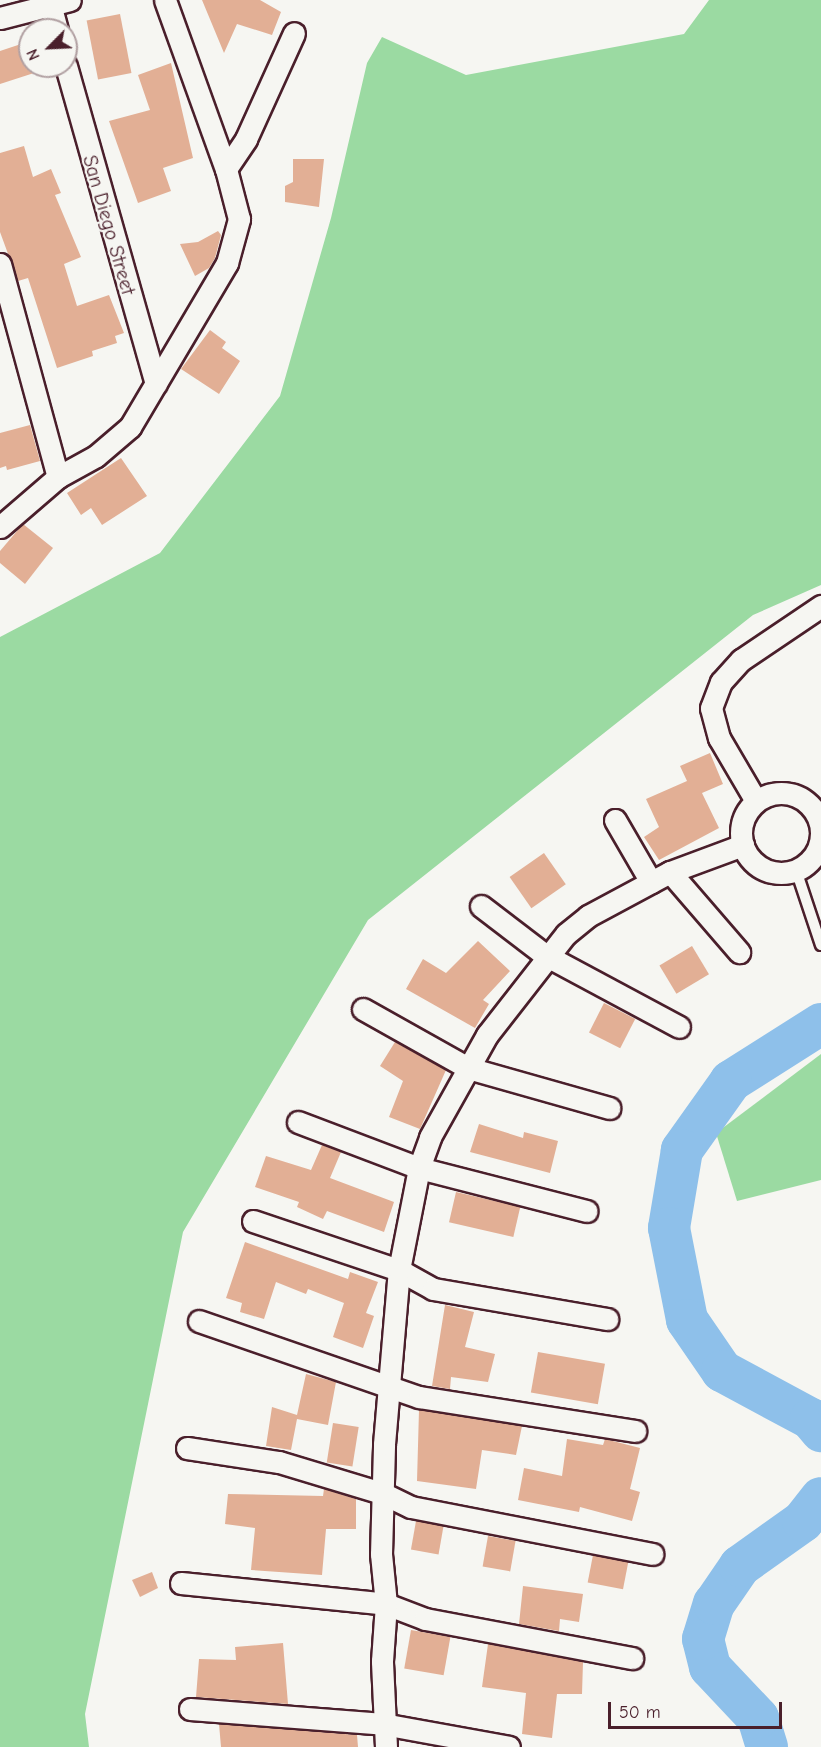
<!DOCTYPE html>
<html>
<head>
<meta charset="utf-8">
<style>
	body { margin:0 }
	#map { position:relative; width:821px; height:1747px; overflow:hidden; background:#f6f6f2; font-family:"Comic Neue",sans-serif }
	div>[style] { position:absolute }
	.green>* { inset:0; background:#9bdaa2 }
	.river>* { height:42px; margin:-21px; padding:0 21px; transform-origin:21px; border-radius:21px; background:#8ec0ea }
	.building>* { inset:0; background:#e2af95; transform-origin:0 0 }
	.roads { filter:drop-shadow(2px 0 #4a1f2b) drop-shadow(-2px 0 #4a1f2b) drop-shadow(0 2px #4a1f2b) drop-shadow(0 -2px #4a1f2b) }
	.lane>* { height:10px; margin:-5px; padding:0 5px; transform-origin:5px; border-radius:5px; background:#f6f6f2 }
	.street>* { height:21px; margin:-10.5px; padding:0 10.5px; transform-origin:10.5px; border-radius:10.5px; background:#f6f6f2 }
	.street>.ring { margin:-10.5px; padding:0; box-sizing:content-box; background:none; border:21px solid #f6f6f2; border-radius:50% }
	span { translate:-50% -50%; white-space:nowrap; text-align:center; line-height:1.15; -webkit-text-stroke:4.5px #f6f6f2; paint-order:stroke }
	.street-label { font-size:20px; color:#4a1f2b }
	.north { position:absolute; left:18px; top:18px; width:60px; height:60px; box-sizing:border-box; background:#f6f6f2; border:2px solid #b1a0a2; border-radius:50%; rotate:246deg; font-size:16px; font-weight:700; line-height:24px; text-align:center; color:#4a1f2b }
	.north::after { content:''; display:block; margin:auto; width:21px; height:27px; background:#4a1f2b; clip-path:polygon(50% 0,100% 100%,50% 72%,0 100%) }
	.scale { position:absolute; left:608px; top:1702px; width:174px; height:27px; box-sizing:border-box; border:3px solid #4a1f2b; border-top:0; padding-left:8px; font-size:18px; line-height:21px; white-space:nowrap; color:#4a1f2b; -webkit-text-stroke:4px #f6f6f2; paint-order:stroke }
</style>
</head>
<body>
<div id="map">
	<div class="green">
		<i style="clip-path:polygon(709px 0,821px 0,821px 585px,753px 615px,368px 920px,183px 1232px,85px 1714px,89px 1747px,0 1747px,0 637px,160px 553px,280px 396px,331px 218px,367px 63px,382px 37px,466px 75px,684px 34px)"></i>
		<i style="clip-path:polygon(821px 1054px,821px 1180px,737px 1201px,716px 1133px)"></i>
	</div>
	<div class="river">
		<i style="left:821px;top:1024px;width:107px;rotate:147.7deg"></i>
		<i style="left:731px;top:1081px;width:85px;rotate:125.4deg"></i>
		<i style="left:682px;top:1150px;width:79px;rotate:99.5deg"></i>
		<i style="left:669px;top:1228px;width:94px;rotate:78.9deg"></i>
		<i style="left:687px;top:1320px;width:62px;rotate:55.5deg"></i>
		<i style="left:722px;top:1371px;width:101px;rotate:28.3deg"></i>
		<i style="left:811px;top:1419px;width:16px;rotate:50deg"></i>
		<i style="left:767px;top:1747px;width:30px;rotate:-107deg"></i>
		<i style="left:758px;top:1718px;width:70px;rotate:-133.3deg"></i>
		<i style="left:710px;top:1667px;width:29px;rotate:-104deg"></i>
		<i style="left:703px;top:1639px;width:37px;rotate:-73deg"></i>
		<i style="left:714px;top:1604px;width:46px;rotate:-55.6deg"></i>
		<i style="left:740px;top:1566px;width:77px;rotate:-35.5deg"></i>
		<i style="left:803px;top:1521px;width:29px;rotate:-52deg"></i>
	</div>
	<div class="building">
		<i style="clip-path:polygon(202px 0,260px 0,281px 12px,272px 35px,237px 24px,224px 53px)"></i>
		<i style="left:120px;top:14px;width:60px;height:34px;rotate:79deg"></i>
		<i style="clip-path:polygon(24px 43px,34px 73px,0 84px,0 51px)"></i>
		<i style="clip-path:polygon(171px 63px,193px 158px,163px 168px,171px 191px,138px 203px,109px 121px,150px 110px,138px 75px)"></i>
		<i style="clip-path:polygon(24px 146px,33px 177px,51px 169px,61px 193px,55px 195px,81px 257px,64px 264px,77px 306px,109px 295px,124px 333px,115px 336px,117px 343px,92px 351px,93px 356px,57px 368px,28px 278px,18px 281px,0 232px,0 153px)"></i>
		<i style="clip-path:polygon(293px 159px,324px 159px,319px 207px,285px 202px,285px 186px,293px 182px)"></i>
		<i style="clip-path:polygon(218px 231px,221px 235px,215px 258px,209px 268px,195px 276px,180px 244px,198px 242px)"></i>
		<i style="clip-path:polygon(210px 330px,226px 342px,222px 348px,240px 361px,219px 394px,181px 369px)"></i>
		<i style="clip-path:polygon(30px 425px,40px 461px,7px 470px,6px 466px,0 468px,0 433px)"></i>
		<i style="clip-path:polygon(121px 458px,147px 496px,102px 525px,91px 508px,81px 515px,67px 493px)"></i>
		<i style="clip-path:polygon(23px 524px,53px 548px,25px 584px,0 563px,0 551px)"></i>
		<i style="clip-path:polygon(710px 753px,723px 784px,702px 793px,719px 828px,659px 860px,644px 837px,659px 827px,646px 799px,687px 781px,680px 766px)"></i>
		<i style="left:544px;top:853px;width:38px;height:42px;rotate:55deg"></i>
		<i style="clip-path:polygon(478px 941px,510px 971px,483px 1000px,489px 1004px,475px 1028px,406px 989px,423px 959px,446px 973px)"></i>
		<i style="left:692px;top:946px;width:33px;height:38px;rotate:59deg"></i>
		<i style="left:604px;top:1003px;width:35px;height:33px;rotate:27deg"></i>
		<i style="clip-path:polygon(395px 1042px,446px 1070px,420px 1129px,389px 1117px,403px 1081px,380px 1066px)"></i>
		<i style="clip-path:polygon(479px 1124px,523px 1138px,524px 1132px,558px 1141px,550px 1173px,470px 1152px)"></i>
		<i style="clip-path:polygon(322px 1145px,341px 1152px,330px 1178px,394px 1202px,384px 1232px,327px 1211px,323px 1219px,297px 1207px,299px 1202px,255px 1187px,266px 1156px,311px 1170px)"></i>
		<i style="left:456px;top:1192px;width:66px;height:31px;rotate:13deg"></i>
		<i style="clip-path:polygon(245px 1242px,348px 1279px,350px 1272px,378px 1282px,366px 1313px,374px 1316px,363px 1348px,333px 1337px,344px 1303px,308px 1289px,306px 1294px,276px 1282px,264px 1319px,240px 1312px,242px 1303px,226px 1298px)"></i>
		<i style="clip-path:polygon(445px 1305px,474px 1312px,465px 1347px,495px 1354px,488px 1382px,451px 1377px,450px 1389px,432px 1386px)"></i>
		<i style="left:538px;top:1352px;width:68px;height:41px;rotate:10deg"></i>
		<i style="clip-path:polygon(306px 1374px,336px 1382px,328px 1425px,297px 1419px,291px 1450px,266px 1446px,272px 1407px,297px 1415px)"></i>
		<i style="clip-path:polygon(419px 1410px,522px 1426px,516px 1455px,482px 1450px,476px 1489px,417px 1481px)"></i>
		<i style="left:333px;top:1423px;width:26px;height:40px;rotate:9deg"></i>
		<i style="clip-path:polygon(567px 1439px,603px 1445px,605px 1439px,640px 1448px,630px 1489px,640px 1492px,632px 1521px,580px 1507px,579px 1512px,518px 1500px,524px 1468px,562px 1476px)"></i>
		<i style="clip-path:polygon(324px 1489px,356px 1499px,356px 1529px,326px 1529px,322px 1575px,251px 1570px,255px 1528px,225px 1524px,228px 1494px,323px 1496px)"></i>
		<i style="left:416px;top:1521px;width:28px;height:29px;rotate:10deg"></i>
		<i style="left:488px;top:1536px;width:28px;height:31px;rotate:10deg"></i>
		<i style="left:593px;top:1555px;width:36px;height:28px;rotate:11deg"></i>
		<i style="clip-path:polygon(152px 1572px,158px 1588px,140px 1597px,132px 1580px)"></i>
		<i style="clip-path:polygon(523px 1586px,583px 1594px,579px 1622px,560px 1619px,559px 1631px,519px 1624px)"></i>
		<i style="left:411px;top:1630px;width:40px;height:39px;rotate:10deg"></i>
		<i style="clip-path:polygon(283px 1643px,288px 1704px,196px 1697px,199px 1659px,236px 1660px,235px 1647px)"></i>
		<i style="clip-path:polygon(488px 1644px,583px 1662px,582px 1694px,557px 1694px,552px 1738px,522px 1734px,526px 1693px,482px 1687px)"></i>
		<i style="clip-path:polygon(219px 1724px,357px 1735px,358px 1747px,221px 1747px)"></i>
	</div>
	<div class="roads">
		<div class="lane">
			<i style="left:796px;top:870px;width:79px;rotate:71.6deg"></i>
		</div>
		<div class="street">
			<i style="left:49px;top:0;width:31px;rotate:75deg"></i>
			<i style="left:165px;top:0;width:180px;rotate:70.2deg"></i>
			<i style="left:0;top:18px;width:72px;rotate:-14.4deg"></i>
			<i style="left:66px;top:66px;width:330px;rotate:74.2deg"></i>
			<i style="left:0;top:264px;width:221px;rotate:74.8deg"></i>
			<i style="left:0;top:527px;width:77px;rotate:-40.8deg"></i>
			<i style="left:58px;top:477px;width:43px;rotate:-28.9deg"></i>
			<i style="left:96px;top:456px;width:45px;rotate:-40.5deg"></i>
			<i style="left:130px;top:427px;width:191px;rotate:-59.4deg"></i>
			<i style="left:227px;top:263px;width:46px;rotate:-74.7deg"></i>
			<i style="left:239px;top:219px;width:52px;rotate:-104.6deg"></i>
			<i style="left:226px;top:169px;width:36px;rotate:-56deg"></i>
			<i style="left:246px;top:139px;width:116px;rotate:-65.6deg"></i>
			<i class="ring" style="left:741px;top:793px;width:59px;height:59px"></i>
			<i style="left:756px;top:801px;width:73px;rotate:-120.4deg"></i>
			<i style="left:719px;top:738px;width:31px;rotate:-105deg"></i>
			<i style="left:711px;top:708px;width:28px;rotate:-69deg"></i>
			<i style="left:721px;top:682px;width:30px;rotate:-48deg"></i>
			<i style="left:741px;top:660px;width:97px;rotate:-34deg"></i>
			<i style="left:615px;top:820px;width:72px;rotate:59.9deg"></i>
			<i style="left:670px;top:872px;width:106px;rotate:49.2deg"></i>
			<i style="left:481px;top:906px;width:81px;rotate:37.4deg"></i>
			<i style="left:545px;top:955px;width:152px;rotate:28.2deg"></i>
			<i style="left:363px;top:1009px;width:120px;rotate:29.3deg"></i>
			<i style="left:468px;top:1068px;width:147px;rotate:15.8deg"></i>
			<i style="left:298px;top:1122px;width:129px;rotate:20.8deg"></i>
			<i style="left:419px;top:1168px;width:173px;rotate:14.4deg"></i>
			<i style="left:253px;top:1221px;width:154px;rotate:18.6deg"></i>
			<i style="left:399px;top:1270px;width:39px;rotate:29deg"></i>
			<i style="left:433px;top:1289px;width:177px;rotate:9.8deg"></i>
			<i style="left:199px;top:1321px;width:233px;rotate:19.1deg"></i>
			<i style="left:419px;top:1397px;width:219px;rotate:8.9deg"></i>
			<i style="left:187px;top:1448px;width:93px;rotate:8.7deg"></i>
			<i style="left:279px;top:1462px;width:108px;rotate:16.8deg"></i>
			<i style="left:382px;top:1493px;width:32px;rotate:26deg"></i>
			<i style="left:411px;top:1507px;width:246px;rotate:11deg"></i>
			<i style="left:181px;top:1583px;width:206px;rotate:5.8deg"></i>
			<i style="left:386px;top:1604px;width:42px;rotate:21deg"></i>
			<i style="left:425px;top:1619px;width:211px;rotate:10.7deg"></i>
			<i style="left:190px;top:1709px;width:194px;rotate:4.4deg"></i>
			<i style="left:383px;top:1724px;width:128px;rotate:10.3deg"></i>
			<i style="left:386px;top:1747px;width:86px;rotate:-92.7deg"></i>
			<i style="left:382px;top:1661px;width:57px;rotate:-86deg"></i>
			<i style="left:386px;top:1604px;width:50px;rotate:-95.7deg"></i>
			<i style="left:381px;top:1554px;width:110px;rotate:-88.4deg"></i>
			<i style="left:384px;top:1444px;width:175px;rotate:-85.1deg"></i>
			<i style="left:399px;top:1270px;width:104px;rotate:-78.9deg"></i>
			<i style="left:419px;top:1168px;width:33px;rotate:-70deg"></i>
			<i style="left:430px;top:1137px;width:117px;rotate:-60.8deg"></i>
			<i style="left:487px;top:1035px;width:128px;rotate:-52deg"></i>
			<i style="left:566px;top:934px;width:28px;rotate:-39deg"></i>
			<i style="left:588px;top:916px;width:93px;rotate:-28.2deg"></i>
			<i style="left:670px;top:872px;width:78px;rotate:-20.3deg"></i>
		</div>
	</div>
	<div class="street-label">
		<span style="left:109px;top:225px;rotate:74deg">San Diego Street</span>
	</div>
	<div class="north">N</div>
	<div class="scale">50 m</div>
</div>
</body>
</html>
